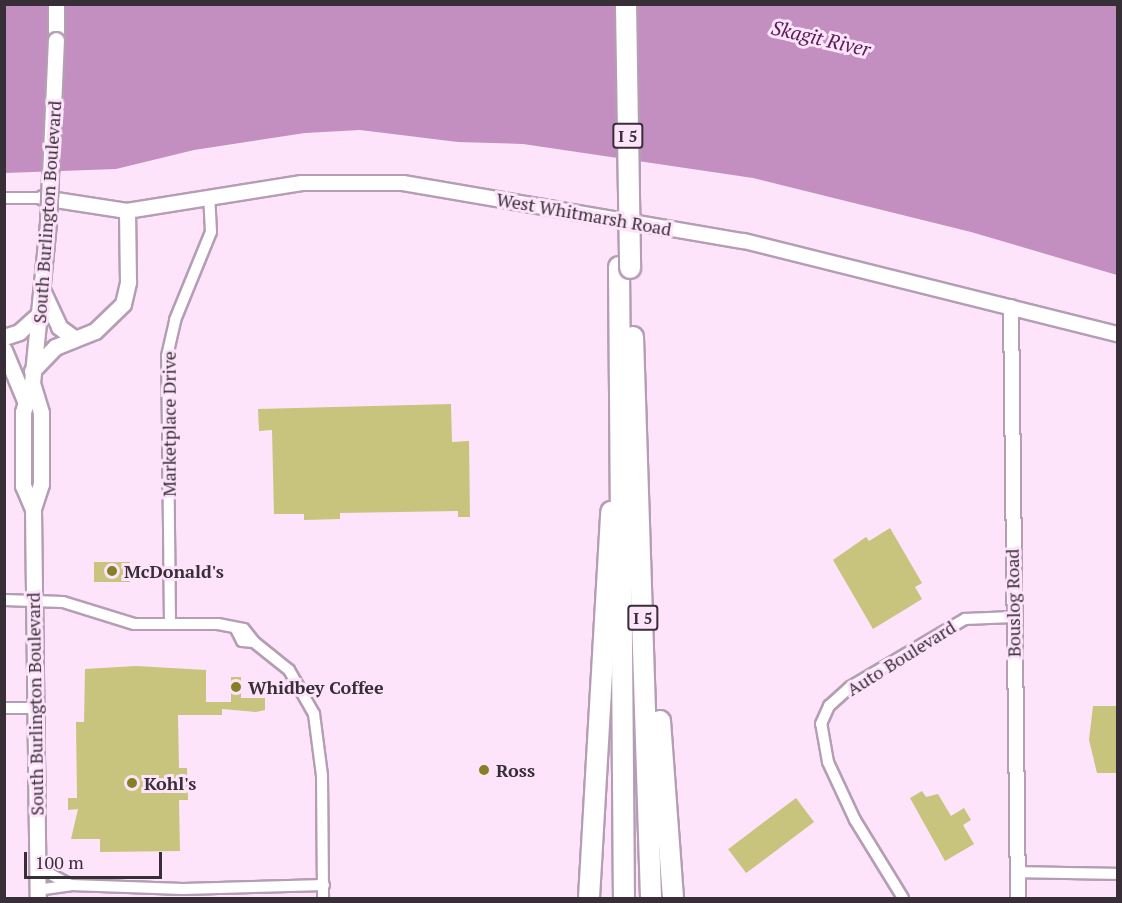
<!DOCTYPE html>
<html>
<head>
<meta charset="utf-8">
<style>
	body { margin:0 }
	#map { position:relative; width:1122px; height:903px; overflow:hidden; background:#fde4fb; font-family:"PT Serif",serif }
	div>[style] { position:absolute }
	.water>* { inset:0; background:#c38fc1 }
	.building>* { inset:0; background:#c8c37d; transform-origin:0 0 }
	.roads { filter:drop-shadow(2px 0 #b59eb4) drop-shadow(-2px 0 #b59eb4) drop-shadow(0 2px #b59eb4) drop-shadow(0 -2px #b59eb4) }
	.minor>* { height:10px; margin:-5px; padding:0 5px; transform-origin:5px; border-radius:5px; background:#fff }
	.tertiary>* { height:14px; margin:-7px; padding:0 7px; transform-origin:7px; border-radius:7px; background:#fff }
	.secondary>* { height:15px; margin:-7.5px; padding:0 7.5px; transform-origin:7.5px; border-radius:7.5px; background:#fff }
	.motorway>* { height:20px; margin:-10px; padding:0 10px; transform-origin:10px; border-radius:10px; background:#fff }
	.bridges { filter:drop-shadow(2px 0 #b59eb4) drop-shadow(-2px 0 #b59eb4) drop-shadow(0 2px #b59eb4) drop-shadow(0 -2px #b59eb4) }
	.secondary-bridge>* { height:15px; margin:-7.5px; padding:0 7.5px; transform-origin:7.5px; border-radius:7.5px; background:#fff }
	.motorway-bridge>* { height:20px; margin:-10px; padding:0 10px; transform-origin:10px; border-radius:10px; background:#fff }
	.dots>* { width:16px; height:16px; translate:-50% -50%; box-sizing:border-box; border:3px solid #fde4fb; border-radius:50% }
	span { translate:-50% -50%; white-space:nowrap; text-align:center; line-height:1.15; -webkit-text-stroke:6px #fde4fb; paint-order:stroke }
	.shield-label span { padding:2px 4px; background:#fde4fb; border:2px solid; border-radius:4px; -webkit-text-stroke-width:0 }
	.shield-label { font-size:16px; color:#382e37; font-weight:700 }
	.street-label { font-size:18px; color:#382e37 }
	.poi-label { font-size:18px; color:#382e37; font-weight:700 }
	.left { translate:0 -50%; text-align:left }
	.water-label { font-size:20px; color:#5a1c59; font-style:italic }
	.frame { position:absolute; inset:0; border:6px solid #382e37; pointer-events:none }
	.scale { position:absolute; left:24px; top:852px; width:138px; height:27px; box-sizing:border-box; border:3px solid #382e37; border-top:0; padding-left:8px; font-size:18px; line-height:21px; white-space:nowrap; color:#382e37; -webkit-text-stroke:4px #fde4fb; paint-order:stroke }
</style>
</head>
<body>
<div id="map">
	<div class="water">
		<i style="clip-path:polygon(4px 5px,1117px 5px,1117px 275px,971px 232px,753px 178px,523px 144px,458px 142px,360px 130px,305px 133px,194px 150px,116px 169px,5px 173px)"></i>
	</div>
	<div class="building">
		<i style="clip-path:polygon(451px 404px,452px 442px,469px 441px,470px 517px,458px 517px,458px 511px,340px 513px,340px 519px,304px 520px,304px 514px,274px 514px,272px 430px,259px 431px,258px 409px)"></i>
		<i style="clip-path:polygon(890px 528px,922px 583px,915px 587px,922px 599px,873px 629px,833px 560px,866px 537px,869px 541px)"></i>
		<i style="left:94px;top:562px;width:36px;height:20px"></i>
		<i style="clip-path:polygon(136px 666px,206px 670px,206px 702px,231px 702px,231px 677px,241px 677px,241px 698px,265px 698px,265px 710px,256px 712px,222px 709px,222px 715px,178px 715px,179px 768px,187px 768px,188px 800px,179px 800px,180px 851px,100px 852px,100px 839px,71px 839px,78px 809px,68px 810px,68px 798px,77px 798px,76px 722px,84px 722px,85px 669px)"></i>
		<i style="clip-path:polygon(1093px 706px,1118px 706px,1118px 773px,1097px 773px,1089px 740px)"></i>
		<i style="clip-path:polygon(922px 791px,926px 797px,938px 794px,951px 816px,964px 808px,971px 820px,963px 825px,974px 844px,945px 861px,910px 798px)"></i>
		<i style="left:796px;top:798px;width:30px;height:85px;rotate:53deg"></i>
	</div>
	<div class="roads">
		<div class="minor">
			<i style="left:4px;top:198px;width:39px"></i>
			<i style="left:4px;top:600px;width:59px;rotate:1.9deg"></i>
			<i style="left:63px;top:602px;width:74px;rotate:17.2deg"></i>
			<i style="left:134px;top:624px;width:84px"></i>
			<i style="left:218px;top:624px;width:26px;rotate:11deg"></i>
			<i style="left:244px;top:629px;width:16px;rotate:52deg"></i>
			<i style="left:170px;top:623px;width:267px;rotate:-90.6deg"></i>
			<i style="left:167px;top:356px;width:37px;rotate:-77deg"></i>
			<i style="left:175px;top:320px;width:95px;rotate:-67.8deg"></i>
			<i style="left:211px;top:232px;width:35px;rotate:-93deg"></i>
			<i style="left:236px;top:629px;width:13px;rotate:63deg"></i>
			<i style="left:242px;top:641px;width:12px;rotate:5deg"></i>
			<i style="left:254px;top:642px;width:45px;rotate:38.7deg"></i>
			<i style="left:289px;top:670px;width:51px;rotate:60.4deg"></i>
			<i style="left:314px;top:714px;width:63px;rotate:82.6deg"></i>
			<i style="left:322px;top:776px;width:122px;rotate:89.5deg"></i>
			<i style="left:4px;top:708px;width:33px"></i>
			<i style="left:37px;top:867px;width:38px;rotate:28deg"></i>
			<i style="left:1016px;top:872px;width:102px;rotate:1.1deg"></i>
			<i style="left:37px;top:890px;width:34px;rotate:-8deg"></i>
			<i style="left:71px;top:885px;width:112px;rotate:2deg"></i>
			<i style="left:183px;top:889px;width:141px;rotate:-1.6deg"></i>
			<i style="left:903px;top:898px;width:92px;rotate:-121.6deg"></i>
			<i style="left:855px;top:820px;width:64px;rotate:-115deg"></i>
			<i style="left:828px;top:762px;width:39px;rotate:-100deg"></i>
			<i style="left:821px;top:724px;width:20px;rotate:-66deg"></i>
			<i style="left:829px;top:706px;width:28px;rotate:-42deg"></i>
			<i style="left:850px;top:687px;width:134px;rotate:-30.6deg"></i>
			<i style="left:965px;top:619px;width:48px;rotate:-2.4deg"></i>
		</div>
		<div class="tertiary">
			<i style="left:43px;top:198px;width:85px;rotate:8.8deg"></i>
			<i style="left:127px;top:211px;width:177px;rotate:-9.1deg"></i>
			<i style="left:302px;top:183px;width:101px"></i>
			<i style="left:403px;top:183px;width:346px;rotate:9.7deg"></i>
			<i style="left:744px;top:241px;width:385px;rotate:14deg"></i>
			<i style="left:1011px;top:307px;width:591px;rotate:89.32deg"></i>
		</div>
		<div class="secondary">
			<i style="left:56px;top:4px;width:36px;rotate:90deg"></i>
			<i style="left:43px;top:292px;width:38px;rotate:65deg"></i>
			<i style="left:59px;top:327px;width:17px;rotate:36deg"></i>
			<i style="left:4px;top:337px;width:16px;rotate:-18deg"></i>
			<i style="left:19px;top:332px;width:28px;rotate:-42deg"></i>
			<i style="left:4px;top:350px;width:57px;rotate:67.5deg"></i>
			<i style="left:32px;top:371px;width:33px;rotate:-46deg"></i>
			<i style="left:55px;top:347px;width:43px;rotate:-21.8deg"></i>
			<i style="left:95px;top:331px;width:39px;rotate:-44deg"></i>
			<i style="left:123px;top:304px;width:23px;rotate:-77deg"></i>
			<i style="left:128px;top:282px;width:71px;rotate:-90.8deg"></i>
			<i style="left:32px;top:383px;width:31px;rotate:73deg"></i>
			<i style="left:41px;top:413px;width:71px;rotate:90deg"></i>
			<i style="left:41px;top:484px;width:26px;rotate:108deg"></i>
			<i style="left:33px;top:509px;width:389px;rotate:89.3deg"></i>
			<i style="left:33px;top:509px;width:25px;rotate:-113deg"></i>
			<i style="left:23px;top:486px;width:74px;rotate:-90deg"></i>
			<i style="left:23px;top:412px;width:30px;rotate:-73deg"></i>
			<i style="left:32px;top:383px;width:162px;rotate:-84.3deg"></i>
		</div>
		<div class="motorway">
			<i style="left:619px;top:267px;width:631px;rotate:89.55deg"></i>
			<i style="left:633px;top:337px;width:561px;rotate:88.16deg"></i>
			<i style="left:660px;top:721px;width:177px;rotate:85.8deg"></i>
			<i style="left:589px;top:898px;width:387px;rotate:-86.7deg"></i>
		</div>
	</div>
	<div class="bridges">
		<div class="secondary-bridge">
			<i style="left:48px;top:222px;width:182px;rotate:-87.5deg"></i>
		</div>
		<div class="motorway-bridge">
			<i style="left:626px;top:4px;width:264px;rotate:89.1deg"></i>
		</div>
	</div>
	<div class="dots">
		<i style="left:112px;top:571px;background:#857f26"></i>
		<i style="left:236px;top:687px;background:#857f26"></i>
		<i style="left:484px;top:770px;background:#857f26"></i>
		<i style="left:132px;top:783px;background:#857f26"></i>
	</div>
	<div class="shield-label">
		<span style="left:628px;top:136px">I 5</span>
		<span style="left:643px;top:618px">I 5</span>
	</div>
	<div class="street-label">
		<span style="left:47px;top:212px;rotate:-86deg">South Burlington Boulevard</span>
		<span style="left:584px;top:214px;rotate:10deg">West Whitmarsh Road</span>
		<span style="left:169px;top:424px;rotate:-90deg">Marketplace Drive</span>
		<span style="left:1013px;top:603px;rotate:-91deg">Bouslog Road</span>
		<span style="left:901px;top:658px;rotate:-32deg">Auto Boulevard</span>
		<span style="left:35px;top:704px;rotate:-91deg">South Burlington Boulevard</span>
	</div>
	<div class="poi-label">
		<span class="left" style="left:124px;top:571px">McDonald's</span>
		<span class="left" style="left:248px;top:687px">Whidbey Coffee</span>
		<span class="left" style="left:496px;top:770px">Ross</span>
		<span class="left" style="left:144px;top:783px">Kohl's</span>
	</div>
	<div class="water-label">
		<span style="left:821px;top:38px;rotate:13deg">Skagit River</span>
	</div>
	<div class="frame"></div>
	<div class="scale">100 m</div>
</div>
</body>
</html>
